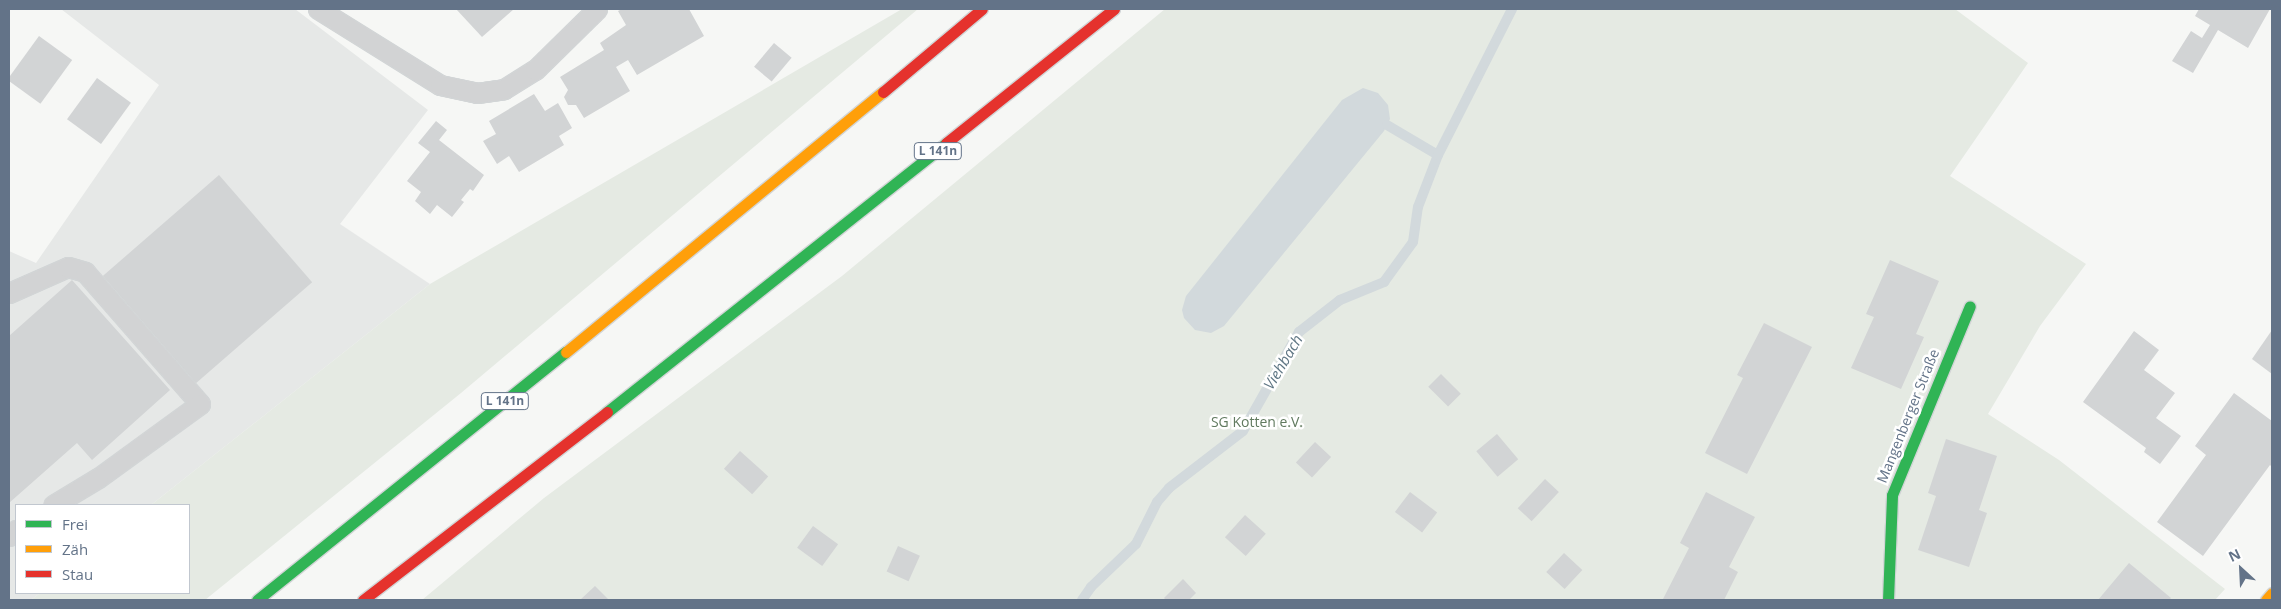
<!DOCTYPE html>
<html>
<head>
<meta charset="utf-8">
<style>
	body { margin:0 }
	#map { position:relative; width:2281px; height:609px; overflow:hidden; background:#f6f7f5; font-family:"Open Sans",sans-serif }
	div>[style] { position:absolute }
	.built>* { inset:0; background:#e6e8e7 }
	.green>* { inset:0; background:#e5eae3 }
	.water>* { inset:0; background:#d2d9dc }
	.stream>* { height:10px; margin:-5px; padding:0 5px; transform-origin:5px; border-radius:5px; background:#d2d9dc }
	.building>* { inset:0; background:#d2d4d5; transform-origin:0 0 }
	.roads { filter:drop-shadow(1px 0 #d2d5d6) drop-shadow(-1px 0 #d2d5d6) drop-shadow(0 1px #d2d5d6) drop-shadow(0 -1px #d2d5d6) }
	.lane>* { height:19px; margin:-9.5px; padding:0 9.5px; transform-origin:9.5px; border-radius:9.5px; background:#d2d3d4 }
	.fast>* { height:11px; margin:-5.5px; padding:0 5.5px; transform-origin:5.5px; border-radius:5.5px; background:#30b455 }
	.slow>* { height:11px; margin:-5.5px; padding:0 5.5px; transform-origin:5.5px; border-radius:5.5px; background:#ff9f0a }
	.jam>* { height:11px; margin:-5.5px; padding:0 5.5px; transform-origin:5.5px; border-radius:5.5px; background:#e5322d }
	span { translate:-50% -50%; white-space:nowrap; text-align:center; line-height:1.15; -webkit-text-stroke:5px #fff; paint-order:stroke }
	.shield-label span { padding:1px 4px; background:#fff; border:1px solid; border-radius:4px; -webkit-text-stroke-width:0 }
	.shield-label { font-size:12px; color:#637388; font-weight:700 }
	.street-label { font-size:14px; color:#637388 }
	.park-label { font-size:14px; color:#617a5f }
	.water-label { font-size:15px; color:#5f7684; font-style:italic }
	.frame { position:absolute; inset:0; border:10px solid #637388; pointer-events:none }
	.legend { position:absolute; left:15px; top:504px; width:175px; height:90px; box-sizing:border-box; background:#fff; border:1px solid #c1c7cf; margin:0; padding:6px 9px; list-style:none; font-size:15px; color:#637388 }
	.legend li { display:flex; align-items:center; gap:10px; height:25px }
	.legend b { width:25px; border:1px solid #c1c7cf }
	.north { position:absolute; left:2216px; top:544px; width:50px; height:50px; -webkit-text-stroke:4px #fff; paint-order:stroke; rotate:335deg; font-size:14px; font-weight:700; line-height:20px; text-align:center; color:#637388 }
	.north::after { content:''; display:block; margin:auto; width:18px; height:22px; background:#637388; clip-path:polygon(50% 0,100% 100%,50% 72%,0 100%) }
</style>
</head>
<body>
<div id="map">
	<div class="built">
		<i style="clip-path:polygon(61px 9px,295px 9px,428px 110px,340px 224px,430px 284px,151px 505px,16px 505px,16px 593px,40px 593px,31px 600px,9px 600px,9px 251px,36px 263px,159px 85px)"></i>
	</div>
	<div class="green">
		<i style="clip-path:polygon(902px 9px,918px 9px,461px 393px,205px 600px,31px 600px,40px 593px,189px 593px,189px 505px,151px 505px,430px 284px)"></i>
		<i style="clip-path:polygon(1165px 9px,1955px 9px,2028px 63px,1950px 176px,2086px 264px,2040px 326px,1988px 414px,2059px 460px,2225px 589px,2215px 600px,422px 600px,544px 498px,842px 276px)"></i>
	</div>
	<div class="water">
		<i style="clip-path:polygon(1363px 88px,1378px 93px,1388px 105px,1390px 119px,1384px 131px,1224px 326px,1211px 333px,1195px 330px,1184px 318px,1182px 310px,1186px 296px,1342px 100px)"></i>
	</div>
	<div class="stream">
		<i style="left:1387px;top:125px;width:59px;rotate:30.5deg"></i>
		<i style="left:1082px;top:600px;width:16px;rotate:-55deg"></i>
		<i style="left:1091px;top:587px;width:62px;rotate:-43.7deg"></i>
		<i style="left:1136px;top:544px;width:47px;rotate:-63.4deg"></i>
		<i style="left:1157px;top:502px;width:18px;rotate:-49deg"></i>
		<i style="left:1169px;top:488px;width:93px;rotate:-37.6deg"></i>
		<i style="left:1243px;top:431px;width:114px;rotate:-60.5deg"></i>
		<i style="left:1299px;top:332px;width:52px;rotate:-38deg"></i>
		<i style="left:1340px;top:300px;width:48px;rotate:-22.2deg"></i>
		<i style="left:1384px;top:282px;width:49px;rotate:-54.1deg"></i>
		<i style="left:1413px;top:242px;width:35px;rotate:-82deg"></i>
		<i style="left:1418px;top:207px;width:56px;rotate:-69deg"></i>
		<i style="left:1438px;top:155px;width:164px;rotate:-63.1deg"></i>
	</div>
	<div class="building">
		<i style="clip-path:polygon(456px 9px,514px 9px,482px 37px)"></i>
		<i style="clip-path:polygon(622px 9px,689px 9px,704px 36px,637px 75px,628px 60px,616px 67px,630px 91px,584px 118px,576px 105px,568px 105px,564px 97px,568px 90px,560px 77px,604px 50px,600px 43px,626px 25px,618px 11px)"></i>
		<i style="clip-path:polygon(2199px 9px,2270px 9px,2248px 48px,2218px 30px,2193px 73px,2172px 61px,2191px 31px,2202px 38px,2210px 25px,2195px 16px)"></i>
		<i style="left:39px;top:36px;width:41px;height:54px;rotate:36deg"></i>
		<i style="left:774px;top:43px;width:23px;height:31px;rotate:40deg"></i>
		<i style="left:97px;top:78px;width:42px;height:51px;rotate:36deg"></i>
		<i style="clip-path:polygon(534px 94px,545px 111px,558px 103px,572px 128px,559px 136px,564px 145px,519px 172px,509px 156px,497px 164px,483px 141px,496px 134px,489px 121px)"></i>
		<i style="clip-path:polygon(436px 121px,447px 130px,439px 140px,484px 175px,473px 191px,470px 189px,461px 200px,464px 202px,452px 217px,437px 205px,430px 214px,415px 201px,421px 192px,407px 181px,430px 152px,418px 143px)"></i>
		<i style="left:219px;top:175px;width:142px;height:154px;rotate:49deg"></i>
		<i style="clip-path:polygon(1890px 260px,1939px 281px,1916px 334px,1924px 337px,1901px 389px,1851px 368px,1874px 317px,1866px 314px)"></i>
		<i style="clip-path:polygon(72px 280px,170px 390px,92px 460px,77px 443px,9px 503px,9px 336px)"></i>
		<i style="clip-path:polygon(1764px 323px,1812px 347px,1747px 474px,1705px 453px,1743px 378px,1737px 375px)"></i>
		<i style="clip-path:polygon(2272px 330px,2272px 374px,2252px 359px)"></i>
		<i style="clip-path:polygon(2134px 331px,2159px 350px,2144px 370px,2175px 393px,2156px 418px,2181px 436px,2160px 464px,2144px 452px,2146px 448px,2083px 402px)"></i>
		<i style="left:1441px;top:374px;width:28px;height:18px;rotate:45deg"></i>
		<i style="clip-path:polygon(2234px 393px,2272px 421px,2272px 467px,2270px 465px,2203px 556px,2157px 522px,2206px 455px,2195px 446px)"></i>
		<i style="left:1497px;top:434px;width:33px;height:27px;rotate:50deg"></i>
		<i style="clip-path:polygon(1946px 439px,1997px 456px,1979px 510px,1987px 513px,1969px 567px,1918px 550px,1936px 496px,1928px 493px)"></i>
		<i style="left:1315px;top:442px;width:22px;height:28px;rotate:43deg"></i>
		<i style="left:740px;top:451px;width:38px;height:24px;rotate:42deg"></i>
		<i style="left:1545px;top:479px;width:19px;height:40px;rotate:43deg"></i>
		<i style="left:1410px;top:492px;width:34px;height:25px;rotate:37deg"></i>
		<i style="clip-path:polygon(1706px 492px,1755px 517px,1729px 567px,1738px 572px,1724px 600px,1666px 600px,1663px 599px,1689px 548px,1680px 543px)"></i>
		<i style="left:1245px;top:515px;width:28px;height:30px;rotate:42deg"></i>
		<i style="left:813px;top:526px;width:31px;height:27px;rotate:36deg"></i>
		<i style="left:898px;top:546px;width:24px;height:28px;rotate:24deg"></i>
		<i style="left:1564px;top:553px;width:25px;height:26px;rotate:43deg"></i>
		<i style="clip-path:polygon(2129px 563px,2171px 598px,2169px 600px,2098px 600px)"></i>
		<i style="clip-path:polygon(1183px 579px,1196px 593px,1189px 600px,1166px 600px,1164px 598px)"></i>
		<i style="clip-path:polygon(595px 586px,609px 600px,580px 600px)"></i>
	</div>
	<div class="roads">
		<div class="lane">
			<i style="left:318px;top:9px;width:144px;rotate:31.9deg"></i>
			<i style="left:440px;top:85px;width:38px;rotate:12deg"></i>
			<i style="left:477px;top:93px;width:27px;rotate:-8deg"></i>
			<i style="left:504px;top:89px;width:36px;rotate:-32deg"></i>
			<i style="left:535px;top:70px;width:87px;rotate:-44.5deg"></i>
			<i style="left:9px;top:293px;width:64px;rotate:-23.8deg"></i>
			<i style="left:68px;top:267px;width:18px;rotate:16deg"></i>
			<i style="left:85px;top:272px;width:175px;rotate:48.9deg"></i>
			<i style="left:200px;top:404px;width:126px;rotate:144deg"></i>
			<i style="left:98px;top:478px;width:52px;rotate:149deg"></i>
			<i style="left:9px;top:536px;width:9px;rotate:-41deg"></i>
		</div>
		<div class="fast">
			<i style="left:607px;top:412px;width:433px;rotate:-38.4deg"></i>
			<i style="left:257px;top:600px;width:396px;rotate:-38.8deg"></i>
			<i style="left:1888px;top:600px;width:105px;rotate:-87.8deg"></i>
			<i style="left:1892px;top:495px;width:204px;rotate:-67.6deg"></i>
		</div>
		<div class="slow">
			<i style="left:566px;top:352px;width:410px;rotate:-39.4deg"></i>
			<i style="left:2266px;top:600px;width:9px;rotate:-49deg"></i>
		</div>
		<div class="jam">
			<i style="left:883px;top:92px;width:129px;rotate:-40deg"></i>
			<i style="left:946px;top:143px;width:215px;rotate:-38.6deg"></i>
			<i style="left:363px;top:600px;width:308px;rotate:-37.6deg"></i>
		</div>
	</div>
	<div class="shield-label">
		<span style="left:938px;top:151px">L 141n</span>
		<span style="left:505px;top:401px">L 141n</span>
	</div>
	<div class="street-label">
		<span style="left:1908px;top:416px;rotate:-68deg">Mangenberger Straße</span>
	</div>
	<div class="park-label">
		<span style="left:1257px;top:422px">SG Kotten e.V.</span>
	</div>
	<div class="water-label">
		<span style="left:1283px;top:362px;rotate:-59deg">Viehbach</span>
	</div>
	<div class="frame"></div>
	<ul class="legend">
	<li><b style="height:6px;background:#30b455"></b>Frei</li>
	<li><b style="height:6px;background:#ff9f0a"></b>Zäh</li>
	<li><b style="height:6px;background:#e5322d"></b>Stau</li>
	</ul>
	<div class="north">N</div>
</div>
</body>
</html>
